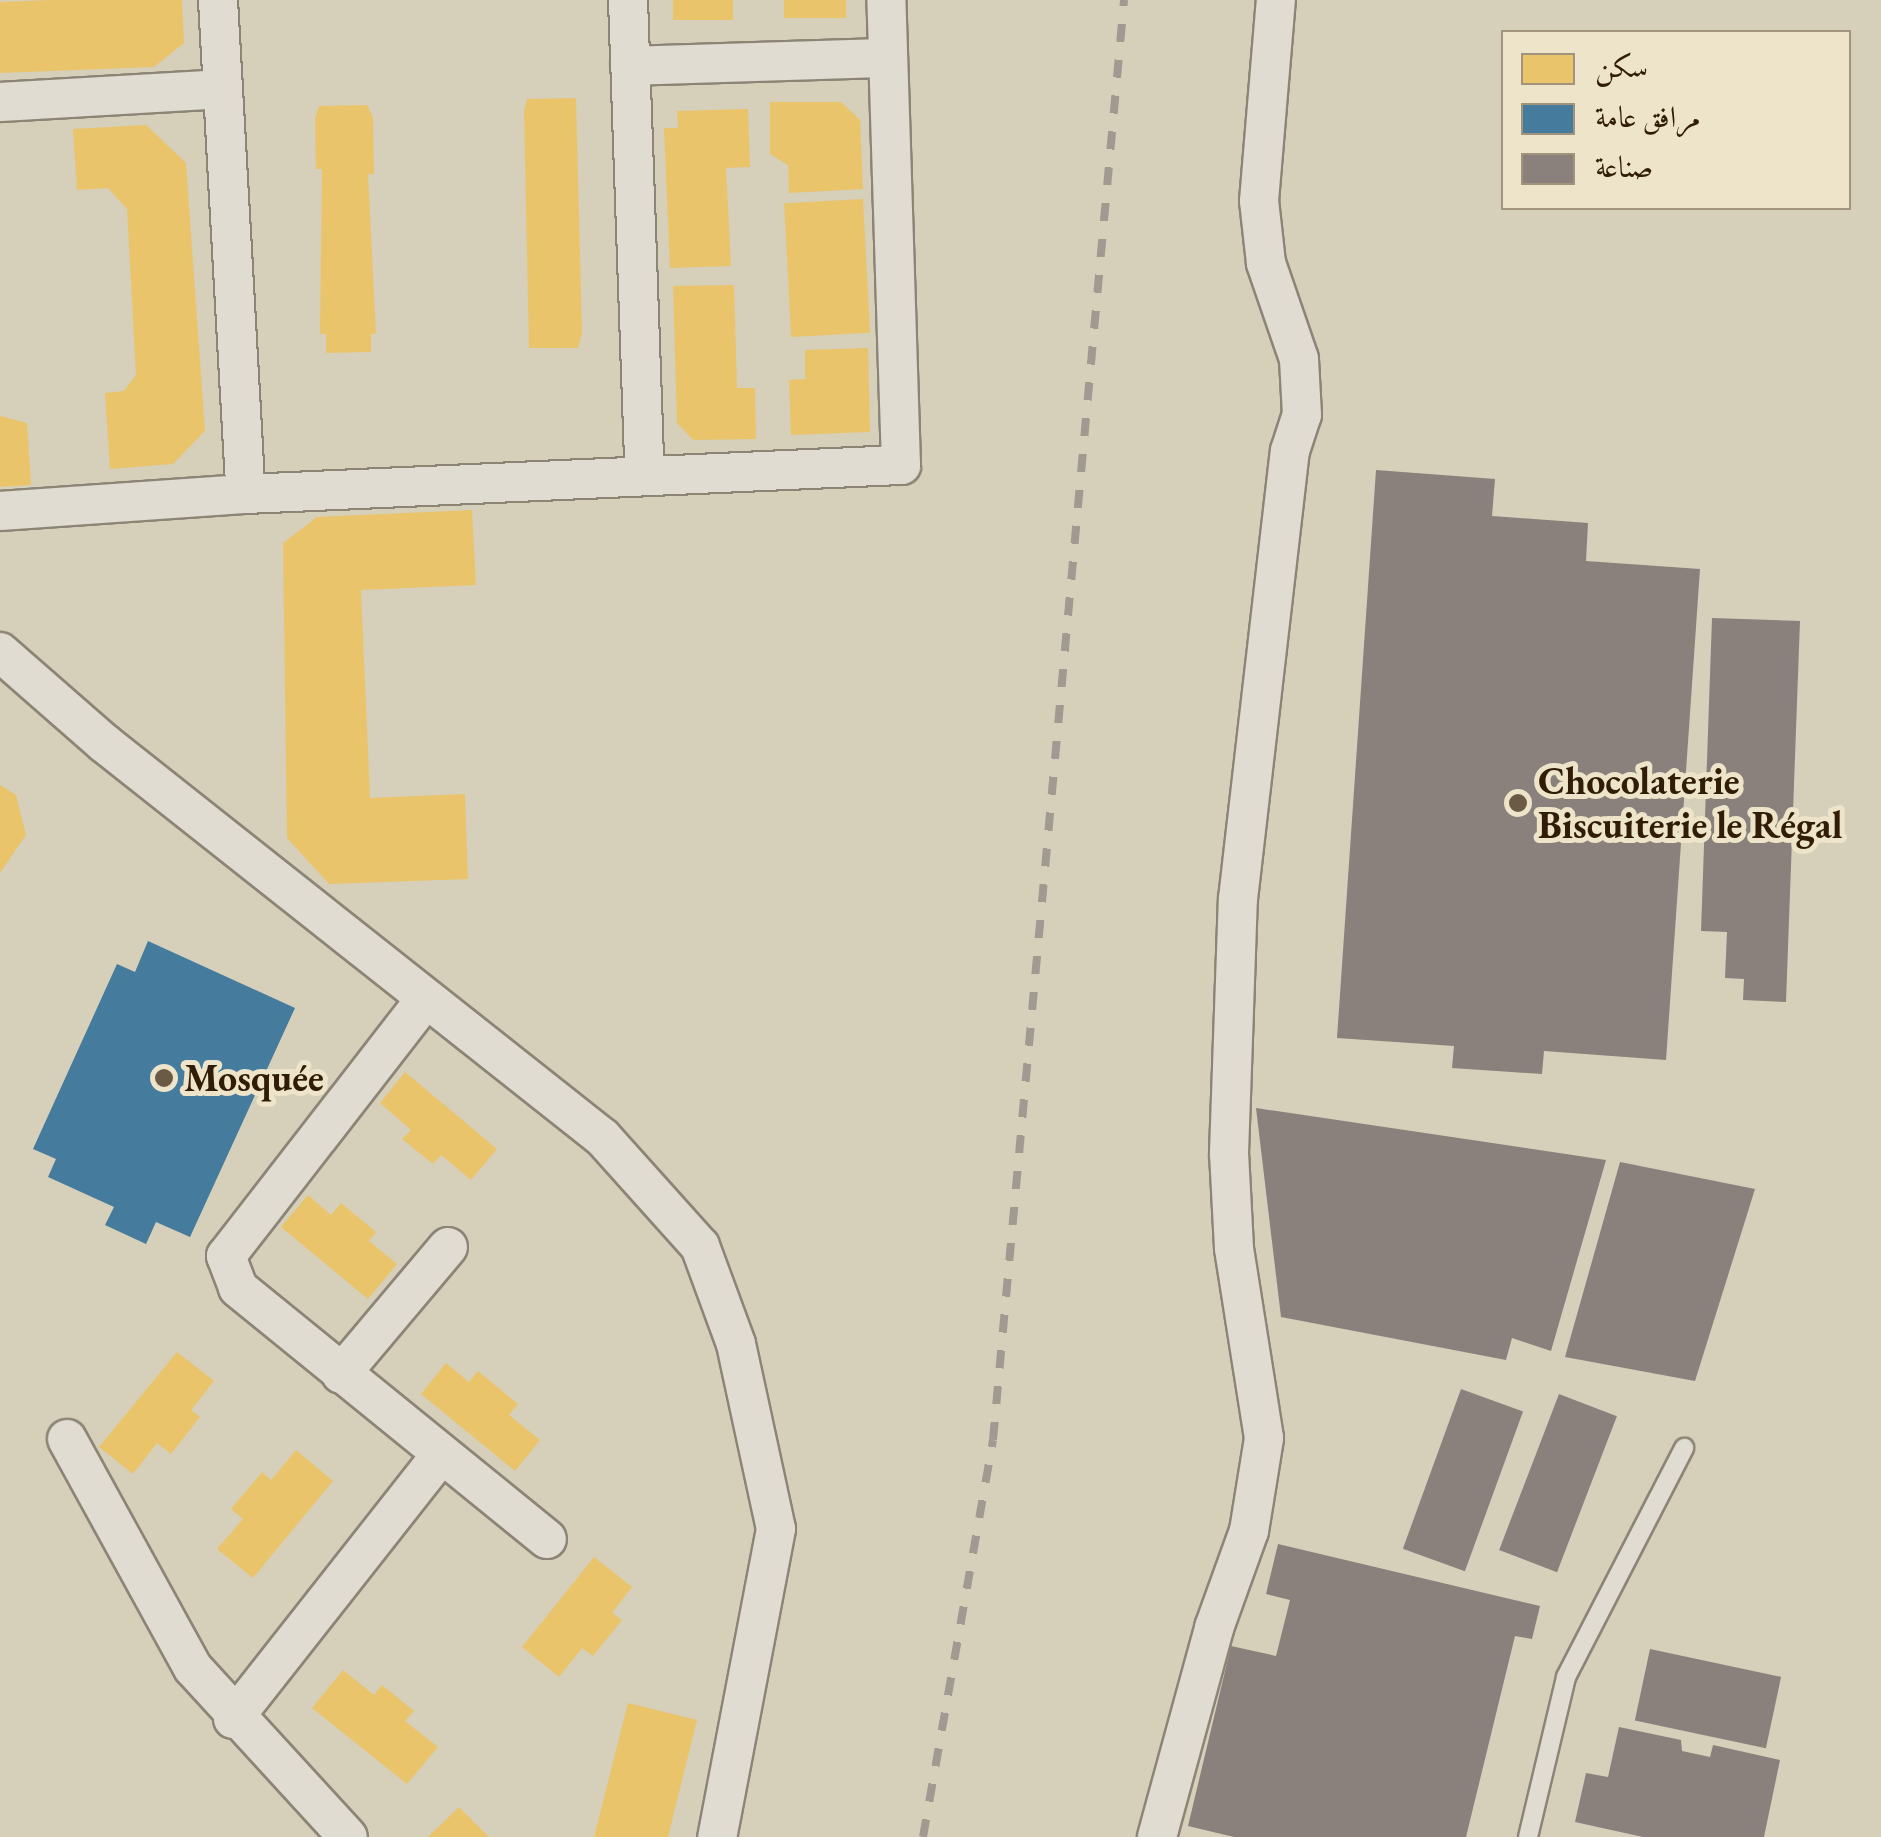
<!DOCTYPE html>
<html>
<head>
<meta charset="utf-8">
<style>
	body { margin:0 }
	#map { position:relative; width:1881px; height:1837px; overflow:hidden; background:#d6cfba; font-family:"EB Garamond",Amiri,serif }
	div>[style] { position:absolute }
	.homes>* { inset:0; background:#e9c46a; transform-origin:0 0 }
	.public>* { inset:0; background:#457b9d }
	.industry>* { inset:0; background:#8a817c; transform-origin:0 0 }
	.roads { filter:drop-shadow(2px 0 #8c8576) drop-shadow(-2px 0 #8c8576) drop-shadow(0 2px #8c8576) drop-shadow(0 -2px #8c8576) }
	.service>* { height:18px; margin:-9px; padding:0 9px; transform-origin:9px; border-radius:9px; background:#e0dcd1 }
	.minor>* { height:38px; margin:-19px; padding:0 19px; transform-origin:19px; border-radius:19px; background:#e0dcd1 }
	.rail>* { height:8px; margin-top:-4px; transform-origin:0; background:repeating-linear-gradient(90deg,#a09a90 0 18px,transparent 0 36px) }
	.dots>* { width:28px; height:28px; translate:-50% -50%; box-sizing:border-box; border:5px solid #ede4ca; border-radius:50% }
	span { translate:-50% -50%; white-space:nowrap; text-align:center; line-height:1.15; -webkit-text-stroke:10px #ede4ca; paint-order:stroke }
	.poi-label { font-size:38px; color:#311d07; font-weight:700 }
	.left { translate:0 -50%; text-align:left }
	.legend { position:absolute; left:1501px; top:30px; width:350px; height:180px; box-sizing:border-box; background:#ede4ca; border:2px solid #a2947c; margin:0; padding:12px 18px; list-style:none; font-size:30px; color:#311d07 }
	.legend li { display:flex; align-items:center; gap:20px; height:50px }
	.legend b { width:50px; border:2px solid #a2947c }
</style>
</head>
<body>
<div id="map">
	<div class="homes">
		<i style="clip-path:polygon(50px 0,182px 0,184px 43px,154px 67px,0 73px,0 2px)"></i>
		<i style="left:673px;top:0;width:60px;height:20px"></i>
		<i style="left:784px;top:0;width:62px;height:18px"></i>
		<i style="clip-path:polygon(576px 98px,582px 334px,578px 348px,529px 348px,524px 111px,527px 99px)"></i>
		<i style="clip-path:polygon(770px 102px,841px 102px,860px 120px,863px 189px,789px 193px,788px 165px,770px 154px)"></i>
		<i style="clip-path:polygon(367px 105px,373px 117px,374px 174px,368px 174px,376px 334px,371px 334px,371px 352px,326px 353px,326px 334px,320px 334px,322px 169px,316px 169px,315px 118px,319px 106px)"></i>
		<i style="clip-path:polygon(748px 109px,750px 167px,726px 168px,731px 266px,670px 268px,664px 128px,678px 128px,677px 111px)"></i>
		<i style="clip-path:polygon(146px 125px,186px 163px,205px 431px,173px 464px,110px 469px,105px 393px,124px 391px,136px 375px,127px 209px,108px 188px,77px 190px,73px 129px)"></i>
		<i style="left:863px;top:199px;width:134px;height:79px;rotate:87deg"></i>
		<i style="clip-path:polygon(734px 285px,737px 388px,755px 388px,756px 439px,693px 440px,677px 423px,673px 286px)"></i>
		<i style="clip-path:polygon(868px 348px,870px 432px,791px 435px,789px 380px,805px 379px,805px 350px)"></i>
		<i style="clip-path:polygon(0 416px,27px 423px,31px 485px,0 487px)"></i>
		<i style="clip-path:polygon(472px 510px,476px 585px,361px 590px,370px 798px,465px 794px,468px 879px,329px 884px,287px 838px,283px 543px,317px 517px)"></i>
		<i style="clip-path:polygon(0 785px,16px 795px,26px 835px,0 873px)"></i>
		<i style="clip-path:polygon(405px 1072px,497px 1149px,471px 1180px,441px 1155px,433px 1164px,402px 1139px,411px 1130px,380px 1103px)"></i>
		<i style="clip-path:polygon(308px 1195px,331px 1215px,341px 1203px,376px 1232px,369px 1241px,397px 1264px,368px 1299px,281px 1227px)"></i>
		<i style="clip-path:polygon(177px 1352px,214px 1381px,191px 1410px,200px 1417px,171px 1454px,157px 1443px,133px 1474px,99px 1447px)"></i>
		<i style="clip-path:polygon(446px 1363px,469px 1382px,478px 1371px,518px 1404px,509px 1415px,540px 1440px,515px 1471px,421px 1394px)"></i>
		<i style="clip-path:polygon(296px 1450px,333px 1481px,253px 1578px,217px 1549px,243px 1519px,231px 1509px,262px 1472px,271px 1480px)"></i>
		<i style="clip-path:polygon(594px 1557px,632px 1587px,612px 1613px,622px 1620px,593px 1656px,582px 1648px,559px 1677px,522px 1647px)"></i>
		<i style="clip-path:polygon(343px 1670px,374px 1695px,382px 1685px,414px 1711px,405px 1721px,438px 1747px,407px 1784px,312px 1708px)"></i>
		<i style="clip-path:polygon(628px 1703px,697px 1720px,668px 1837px,594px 1837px)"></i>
		<i style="clip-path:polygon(459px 1807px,489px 1837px,428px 1837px)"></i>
	</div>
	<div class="public">
		<i style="clip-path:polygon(148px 941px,295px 1008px,190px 1237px,156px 1222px,146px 1244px,105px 1225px,114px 1207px,48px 1177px,56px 1159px,33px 1149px,117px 964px,135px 972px)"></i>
	</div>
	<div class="industry">
		<i style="clip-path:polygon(1376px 470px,1495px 479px,1492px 516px,1588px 523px,1586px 561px,1700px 569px,1666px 1060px,1544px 1051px,1542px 1074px,1452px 1068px,1454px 1046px,1337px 1038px)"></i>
		<i style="clip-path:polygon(1712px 618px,1800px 621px,1786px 1002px,1743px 1000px,1744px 979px,1725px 978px,1727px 932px,1701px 931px)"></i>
		<i style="clip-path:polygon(1256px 1108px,1606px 1160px,1551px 1351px,1512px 1338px,1506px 1360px,1281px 1317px)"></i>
		<i style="clip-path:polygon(1620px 1162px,1755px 1189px,1695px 1381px,1565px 1357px)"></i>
		<i style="left:1461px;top:1389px;width:66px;height:170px;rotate:20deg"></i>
		<i style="left:1559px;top:1394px;width:62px;height:167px;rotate:21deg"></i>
		<i style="clip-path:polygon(1278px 1544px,1540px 1606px,1532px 1639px,1515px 1636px,1466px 1837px,1234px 1837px,1188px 1826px,1231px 1646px,1276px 1656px,1290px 1600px,1266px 1594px)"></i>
		<i style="left:1650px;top:1649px;width:134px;height:73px;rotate:12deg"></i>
		<i style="clip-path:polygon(1619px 1727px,1681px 1740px,1682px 1751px,1710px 1757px,1713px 1745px,1780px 1760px,1764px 1837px,1643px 1837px,1575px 1822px,1586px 1773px,1608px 1777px)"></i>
	</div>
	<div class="roads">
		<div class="service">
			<i style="left:1528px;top:1837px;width:164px;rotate:-76.6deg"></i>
			<i style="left:1566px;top:1677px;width:258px;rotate:-62.7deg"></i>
		</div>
		<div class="minor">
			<i style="left:218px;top:0;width:495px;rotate:86.8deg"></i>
			<i style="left:628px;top:0;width:475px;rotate:88deg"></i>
			<i style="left:630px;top:66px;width:258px;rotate:-1.8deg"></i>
			<i style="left:0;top:102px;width:223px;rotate:-3.3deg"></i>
			<i style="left:0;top:511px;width:247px;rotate:-4deg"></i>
			<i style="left:246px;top:494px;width:656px;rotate:-2.54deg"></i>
			<i style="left:901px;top:465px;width:465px;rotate:-91.8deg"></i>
			<i style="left:0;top:652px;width:138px;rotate:41.2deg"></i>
			<i style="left:104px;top:743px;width:636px;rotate:38.36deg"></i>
			<i style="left:603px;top:1138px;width:145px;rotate:48.1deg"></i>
			<i style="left:700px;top:1246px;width:104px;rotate:69.8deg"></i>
			<i style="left:736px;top:1344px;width:189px;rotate:77.8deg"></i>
			<i style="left:776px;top:1529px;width:314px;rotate:100.8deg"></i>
			<i style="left:424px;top:1001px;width:323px;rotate:127.8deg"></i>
			<i style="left:226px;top:1256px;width:34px;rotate:69deg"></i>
			<i style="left:238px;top:1288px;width:398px;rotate:39.1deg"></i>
			<i style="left:341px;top:1374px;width:166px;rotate:-49.9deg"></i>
			<i style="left:67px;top:1439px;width:261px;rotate:61.2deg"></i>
			<i style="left:193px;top:1668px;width:229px;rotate:47.5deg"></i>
			<i style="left:233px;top:1719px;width:336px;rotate:-51.8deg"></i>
			<i style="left:1157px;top:1837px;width:217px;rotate:-74.7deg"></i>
			<i style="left:1214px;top:1628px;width:103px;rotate:-70.2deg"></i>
			<i style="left:1249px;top:1531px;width:94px;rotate:-80.8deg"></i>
			<i style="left:1264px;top:1438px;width:192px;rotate:-99deg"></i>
			<i style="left:1234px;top:1248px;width:95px;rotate:-93deg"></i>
			<i style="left:1229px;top:1153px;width:254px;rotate:-88deg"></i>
			<i style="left:1238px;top:899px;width:451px;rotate:-83.4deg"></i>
			<i style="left:1290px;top:451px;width:38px;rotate:-72deg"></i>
			<i style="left:1302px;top:415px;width:56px;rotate:-93.1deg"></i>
			<i style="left:1299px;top:359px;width:102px;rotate:-109deg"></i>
			<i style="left:1266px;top:263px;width:62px;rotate:-96.4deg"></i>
			<i style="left:1259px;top:201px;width:202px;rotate:-85.2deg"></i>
		</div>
	</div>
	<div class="rail">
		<i style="left:923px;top:1837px;width:403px;rotate:-80deg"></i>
		<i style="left:993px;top:1440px;width:1446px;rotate:-84.8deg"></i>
	</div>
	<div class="dots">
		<i style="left:1518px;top:803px;background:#6b5b46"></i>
		<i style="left:164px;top:1078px;background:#6b5b46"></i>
	</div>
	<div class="poi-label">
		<span class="left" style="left:1538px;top:803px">Chocolaterie<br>Biscuiterie le Régal</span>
		<span class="left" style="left:184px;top:1078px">Mosquée</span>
	</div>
	<ul class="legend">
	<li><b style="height:28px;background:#e9c46a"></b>سكن</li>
	<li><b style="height:28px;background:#457b9d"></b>مرافق عامة</li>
	<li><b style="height:28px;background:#8a817c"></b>صناعة</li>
	</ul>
</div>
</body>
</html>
